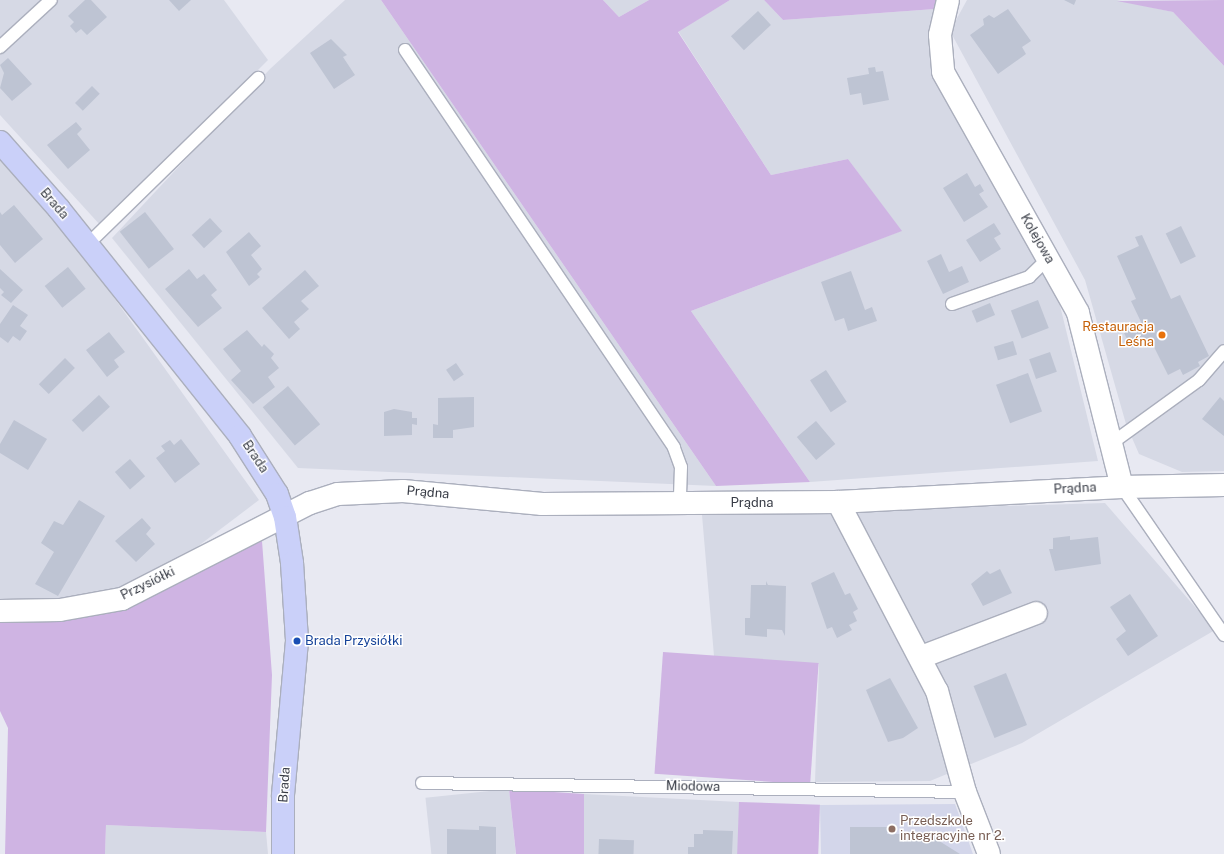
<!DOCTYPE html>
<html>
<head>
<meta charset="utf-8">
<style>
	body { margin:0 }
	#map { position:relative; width:1224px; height:854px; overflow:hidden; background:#e8e9f2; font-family:"Public Sans",sans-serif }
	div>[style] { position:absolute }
	.residential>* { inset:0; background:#d6d9e5; transform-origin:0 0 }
	.education>* { inset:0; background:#d3d6ea }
	.green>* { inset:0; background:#cfb4e3; transform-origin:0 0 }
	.building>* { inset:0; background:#bec4d3; transform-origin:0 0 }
	.roads { filter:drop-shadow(1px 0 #abafbd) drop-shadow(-1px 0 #abafbd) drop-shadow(0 1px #abafbd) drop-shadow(0 -1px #abafbd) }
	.lane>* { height:12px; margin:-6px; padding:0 6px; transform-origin:6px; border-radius:6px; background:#fff }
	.street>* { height:22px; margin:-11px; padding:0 11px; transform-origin:11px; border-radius:11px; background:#fff }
	.secondary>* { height:22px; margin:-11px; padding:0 11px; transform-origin:11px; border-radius:11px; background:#cad0f9 }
	.dots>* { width:11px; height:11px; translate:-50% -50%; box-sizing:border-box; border:2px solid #fff; border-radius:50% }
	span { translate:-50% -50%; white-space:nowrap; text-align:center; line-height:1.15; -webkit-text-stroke:3px #fff; paint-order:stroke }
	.street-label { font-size:13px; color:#373b45 }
	.food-label { font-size:13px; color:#c56008 }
	.right { translate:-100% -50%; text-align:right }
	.transit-label { font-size:13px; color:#164399 }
	.left { translate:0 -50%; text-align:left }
	.education-label { font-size:13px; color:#785e54 }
</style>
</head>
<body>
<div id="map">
	<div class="residential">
		<i style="clip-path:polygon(0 0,224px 0,268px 60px,101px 226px,0 115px)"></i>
		<i style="clip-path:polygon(345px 0,381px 0,716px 486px,298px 468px,112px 238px,270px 69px)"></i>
		<i style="clip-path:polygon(603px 0,649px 0,619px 17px)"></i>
		<i style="clip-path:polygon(730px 0,764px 0,783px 20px,935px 9px,938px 64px,1055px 285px,1098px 461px,810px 482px,691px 311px,901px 231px,848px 159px,771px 175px,678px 31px)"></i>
		<i style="clip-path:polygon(967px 0,1117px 0,1173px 12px,1224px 66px,1224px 471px,1182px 472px,1139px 454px,1126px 424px,1085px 280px,950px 31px)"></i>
		<i style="clip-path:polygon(0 159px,87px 260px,259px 500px,189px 553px,98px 597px,0 606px)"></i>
		<i style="clip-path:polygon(1105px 503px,1215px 630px,1022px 743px,930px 781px,815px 782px,819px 664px,714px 656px,702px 515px)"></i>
		<i style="left:509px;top:789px;width:65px;height:84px;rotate:84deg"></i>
		<i style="clip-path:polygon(584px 794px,739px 802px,742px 854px,584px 854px)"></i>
		<i style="clip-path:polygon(106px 825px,266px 832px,268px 854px,105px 854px)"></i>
	</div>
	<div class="education">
		<i style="clip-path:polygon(955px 804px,973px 854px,821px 854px,820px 805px)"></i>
	</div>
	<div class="green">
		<i style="clip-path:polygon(381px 0,603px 0,619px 17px,649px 0,730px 0,678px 32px,771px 175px,848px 159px,902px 231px,691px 311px,810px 482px,716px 486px)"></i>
		<i style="clip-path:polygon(764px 0,938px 0,935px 9px,783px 20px)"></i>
		<i style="clip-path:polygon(1224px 0,1224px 66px,1173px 12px,1117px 1px)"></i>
		<i style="clip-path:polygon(262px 541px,272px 675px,266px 832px,106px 825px,105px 854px,5px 854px,8px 728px,0 711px,0 621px,112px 612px)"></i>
		<i style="left:663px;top:652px;width:156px;height:122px;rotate:4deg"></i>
		<i style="clip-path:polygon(509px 789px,584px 794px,584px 854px,516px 854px)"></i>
		<i style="left:739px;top:802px;width:81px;height:52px;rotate:2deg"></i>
	</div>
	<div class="building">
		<i style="clip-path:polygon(85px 0,91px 0,107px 17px,87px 35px,81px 29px,76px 33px,70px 26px,74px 22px,68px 16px)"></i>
		<i style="clip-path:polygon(169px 0,191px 0,179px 11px)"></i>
		<i style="clip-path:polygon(1064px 0,1076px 0,1074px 5px)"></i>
		<i style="clip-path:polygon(1008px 9px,1031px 41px,1022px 47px,1026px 54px,998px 74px,970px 35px,984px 25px,983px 19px,989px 15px,994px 18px)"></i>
		<i style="left:758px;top:11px;width:19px;height:37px;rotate:47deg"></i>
		<i style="clip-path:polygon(331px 39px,347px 55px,343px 57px,355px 75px,334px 89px,310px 53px)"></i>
		<i style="clip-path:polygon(8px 58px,32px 84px,12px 101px,0 88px,4px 73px,0 65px)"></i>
		<i style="clip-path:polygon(875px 67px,876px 72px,883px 71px,889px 100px,863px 105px,861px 93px,850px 95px,847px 78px,869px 74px,868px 68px)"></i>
		<i style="left:92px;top:86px;width:11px;height:24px;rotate:45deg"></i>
		<i style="clip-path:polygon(76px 122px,82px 129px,77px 134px,90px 150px,68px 169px,47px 145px)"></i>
		<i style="clip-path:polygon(967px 173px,975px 187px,980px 184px,984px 191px,979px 194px,988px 207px,964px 222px,943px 188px)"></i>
		<i style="clip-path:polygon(14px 205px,43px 239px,15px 263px,0 245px,0 212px,2px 215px)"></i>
		<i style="left:145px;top:212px;width:47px;height:32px;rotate:52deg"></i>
		<i style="left:210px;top:218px;width:18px;height:25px;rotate:47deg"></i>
		<i style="clip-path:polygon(994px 223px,1001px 234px,994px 238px,1001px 249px,980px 262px,966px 240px)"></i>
		<i style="left:1181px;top:226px;width:34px;height:17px;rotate:64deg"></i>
		<i style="clip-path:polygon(249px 232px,261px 246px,251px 255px,262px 269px,257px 274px,260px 277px,249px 286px,226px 252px)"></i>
		<i style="clip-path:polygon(1142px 235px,1171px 299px,1180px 295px,1209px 356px,1198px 362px,1200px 366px,1183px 375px,1180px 369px,1168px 375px,1150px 339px,1131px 347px,1123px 331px,1141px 322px,1131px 301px,1136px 299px,1117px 256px,1139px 246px,1135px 237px)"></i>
		<i style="clip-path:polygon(941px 254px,949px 272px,962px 266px,969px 282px,943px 294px,927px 261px)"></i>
		<i style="left:68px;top:267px;width:28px;height:30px;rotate:51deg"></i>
		<i style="clip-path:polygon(0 269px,23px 290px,11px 303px,1px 295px,4px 292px,0 288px)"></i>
		<i style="clip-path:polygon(189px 269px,197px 279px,204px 274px,217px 290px,211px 295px,222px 308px,198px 327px,165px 289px)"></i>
		<i style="clip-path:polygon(305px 270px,319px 286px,301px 301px,309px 309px,294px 322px,300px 329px,289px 339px,262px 308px)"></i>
		<i style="clip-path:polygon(851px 271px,865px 310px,872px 307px,877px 321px,848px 331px,844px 318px,835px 321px,821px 282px)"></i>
		<i style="left:1038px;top:300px;width:30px;height:29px;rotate:69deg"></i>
		<i style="left:990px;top:303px;width:13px;height:20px;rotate:67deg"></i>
		<i style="clip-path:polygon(13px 305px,28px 315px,20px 326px,27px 331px,20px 341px,13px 336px,8px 343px,0 337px,0 324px)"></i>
		<i style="clip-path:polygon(247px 330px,262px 347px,264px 344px,274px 354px,271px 358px,279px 368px,268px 377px,275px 387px,253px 404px,231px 380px,241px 371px,223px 349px)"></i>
		<i style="clip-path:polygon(109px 332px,125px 352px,114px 360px,119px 367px,107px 377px,86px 350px)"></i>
		<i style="left:1013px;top:341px;width:14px;height:20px;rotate:73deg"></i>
		<i style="left:1050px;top:352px;width:21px;height:22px;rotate:71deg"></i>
		<i style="left:65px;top:358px;width:14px;height:37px;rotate:45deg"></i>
		<i style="left:456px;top:363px;width:14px;height:12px;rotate:56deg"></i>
		<i style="left:826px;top:370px;width:38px;height:19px;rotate:57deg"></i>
		<i style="left:1028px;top:373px;width:41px;height:34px;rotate:70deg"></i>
		<i style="left:288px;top:386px;width:50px;height:33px;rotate:50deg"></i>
		<i style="left:99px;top:395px;width:16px;height:37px;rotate:47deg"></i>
		<i style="clip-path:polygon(474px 397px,474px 427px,453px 430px,453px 438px,433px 438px,433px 424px,438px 425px,438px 398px)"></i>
		<i style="clip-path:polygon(1220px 397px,1224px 401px,1224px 436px,1202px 419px)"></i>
		<i style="clip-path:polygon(394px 409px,412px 412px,412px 418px,417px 418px,417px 425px,412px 424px,412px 435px,384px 436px,384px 412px)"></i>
		<i style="clip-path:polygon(14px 420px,47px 439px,28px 470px,0 453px,0 444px)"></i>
		<i style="left:816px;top:421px;width:30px;height:25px;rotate:50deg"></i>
		<i style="clip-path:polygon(181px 439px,200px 464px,175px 483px,156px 458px,165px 451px,161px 446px,170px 440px,174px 445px)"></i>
		<i style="left:130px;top:459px;width:23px;height:20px;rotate:49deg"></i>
		<i style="clip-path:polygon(79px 500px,105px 516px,58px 596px,35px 584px,54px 552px,41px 543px,54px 521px,63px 525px)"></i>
		<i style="clip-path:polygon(142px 518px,151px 528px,146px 534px,155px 544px,136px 562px,115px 541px)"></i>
		<i style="clip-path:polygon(1070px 536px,1070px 540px,1098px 537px,1101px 564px,1055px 571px,1049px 549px,1053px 549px,1053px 538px)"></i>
		<i style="clip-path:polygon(1000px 569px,1012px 593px,983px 606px,971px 584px,987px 571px,990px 574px)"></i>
		<i style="clip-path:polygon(834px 572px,845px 595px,850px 593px,858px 609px,853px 612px,857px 621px,849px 625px,852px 630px,837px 638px,832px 627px,827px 629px,811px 583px)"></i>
		<i style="clip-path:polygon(766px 581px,768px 585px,786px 586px,785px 636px,782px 630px,767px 629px,767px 637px,745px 635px,745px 618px,750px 618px,751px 585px,766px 585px)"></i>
		<i style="clip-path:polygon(1130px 594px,1158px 636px,1128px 656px,1116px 639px,1126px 631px,1110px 607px)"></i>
		<i style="left:1006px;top:673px;width:56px;height:35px;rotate:68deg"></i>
		<i style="clip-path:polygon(890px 678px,918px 728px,903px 738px,888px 742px,866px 690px)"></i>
		<i style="clip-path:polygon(479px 826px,496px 827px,496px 854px,447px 854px,447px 829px,479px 830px)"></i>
		<i style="clip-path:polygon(850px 827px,888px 827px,887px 834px,928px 834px,960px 854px,850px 854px)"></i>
		<i style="clip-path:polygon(703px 830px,733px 831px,732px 854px,688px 854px,688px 847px,694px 847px,694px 834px,703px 834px)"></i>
		<i style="left:599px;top:839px;width:35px;height:15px;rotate:2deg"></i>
	</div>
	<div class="roads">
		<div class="lane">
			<i style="left:0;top:47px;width:69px;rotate:-42.7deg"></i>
			<i style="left:405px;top:50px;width:480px;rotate:55.9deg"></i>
			<i style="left:674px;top:448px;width:20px;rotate:70deg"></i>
			<i style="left:681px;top:467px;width:36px;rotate:92deg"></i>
			<i style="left:88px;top:244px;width:238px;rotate:-44.3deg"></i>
			<i style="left:952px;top:304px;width:82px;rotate:-19.3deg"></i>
			<i style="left:1029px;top:277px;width:28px;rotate:-44deg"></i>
			<i style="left:1112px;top:443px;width:107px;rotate:-35.9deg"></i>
			<i style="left:1199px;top:380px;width:38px;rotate:-49deg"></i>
			<i style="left:1122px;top:487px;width:180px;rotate:55.4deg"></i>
			<i style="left:422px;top:783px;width:543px;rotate:0.95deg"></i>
		</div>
		<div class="street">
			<i style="left:948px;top:0;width:36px;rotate:103deg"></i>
			<i style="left:940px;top:35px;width:37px;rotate:85deg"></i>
			<i style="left:943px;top:72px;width:276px;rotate:60.7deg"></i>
			<i style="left:1078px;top:313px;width:179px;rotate:75.8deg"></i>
			<i style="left:838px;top:502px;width:213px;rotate:62.4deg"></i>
			<i style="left:937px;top:691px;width:105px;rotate:74.5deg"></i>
			<i style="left:965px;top:792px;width:66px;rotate:68.8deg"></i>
			<i style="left:0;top:611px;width:60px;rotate:-1deg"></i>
			<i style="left:60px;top:610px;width:63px;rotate:-10.1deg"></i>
			<i style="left:122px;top:599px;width:211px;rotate:-27.1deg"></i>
			<i style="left:310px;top:503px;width:29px;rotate:-18deg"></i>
			<i style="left:338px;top:494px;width:65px;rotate:-2.6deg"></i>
			<i style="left:403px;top:491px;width:140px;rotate:5.3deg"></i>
			<i style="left:542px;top:504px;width:296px;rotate:-0.4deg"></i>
			<i style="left:838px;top:502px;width:284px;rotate:-3deg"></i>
			<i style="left:1122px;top:487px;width:102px;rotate:-1.1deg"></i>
			<i style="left:921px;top:657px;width:123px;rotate:-20.9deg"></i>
		</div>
		<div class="secondary">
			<i style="left:0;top:142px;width:89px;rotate:48.6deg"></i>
			<i style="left:59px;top:209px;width:290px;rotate:51.4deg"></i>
			<i style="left:240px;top:436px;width:69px;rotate:57.5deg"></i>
			<i style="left:277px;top:494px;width:24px;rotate:71deg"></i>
			<i style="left:285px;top:517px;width:47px;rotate:81.3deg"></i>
			<i style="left:292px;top:563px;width:78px;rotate:86.3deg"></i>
			<i style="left:297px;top:641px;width:156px;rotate:95.2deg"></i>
			<i style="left:283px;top:796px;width:58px;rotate:90deg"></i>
		</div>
	</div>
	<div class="dots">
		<i style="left:1162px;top:335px;background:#e8710a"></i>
		<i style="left:297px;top:641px;background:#1a4fb4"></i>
		<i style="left:892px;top:829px;background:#8d6e63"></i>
	</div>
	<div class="street-label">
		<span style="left:54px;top:204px;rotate:49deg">Brada</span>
		<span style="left:1037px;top:239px;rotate:60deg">Kolejowa</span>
		<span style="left:255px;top:457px;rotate:56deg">Brada</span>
		<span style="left:1075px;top:489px;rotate:-3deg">Prądna</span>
		<span style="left:428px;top:493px;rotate:5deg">Prądna</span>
		<span style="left:752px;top:503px">Prądna</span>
		<span style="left:148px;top:584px;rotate:-26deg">Przysiółki</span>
		<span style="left:285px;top:785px;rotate:-86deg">Brada</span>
		<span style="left:693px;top:787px;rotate:1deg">Miodowa</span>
	</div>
	<div class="food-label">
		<span class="right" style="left:1154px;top:335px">Restauracja<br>Leśna</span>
	</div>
	<div class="transit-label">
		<span class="left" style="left:305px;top:641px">Brada Przysiółki</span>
	</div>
	<div class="education-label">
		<span class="left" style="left:900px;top:829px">Przedszkole<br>integracyjne nr 2.</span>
	</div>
</div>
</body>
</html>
